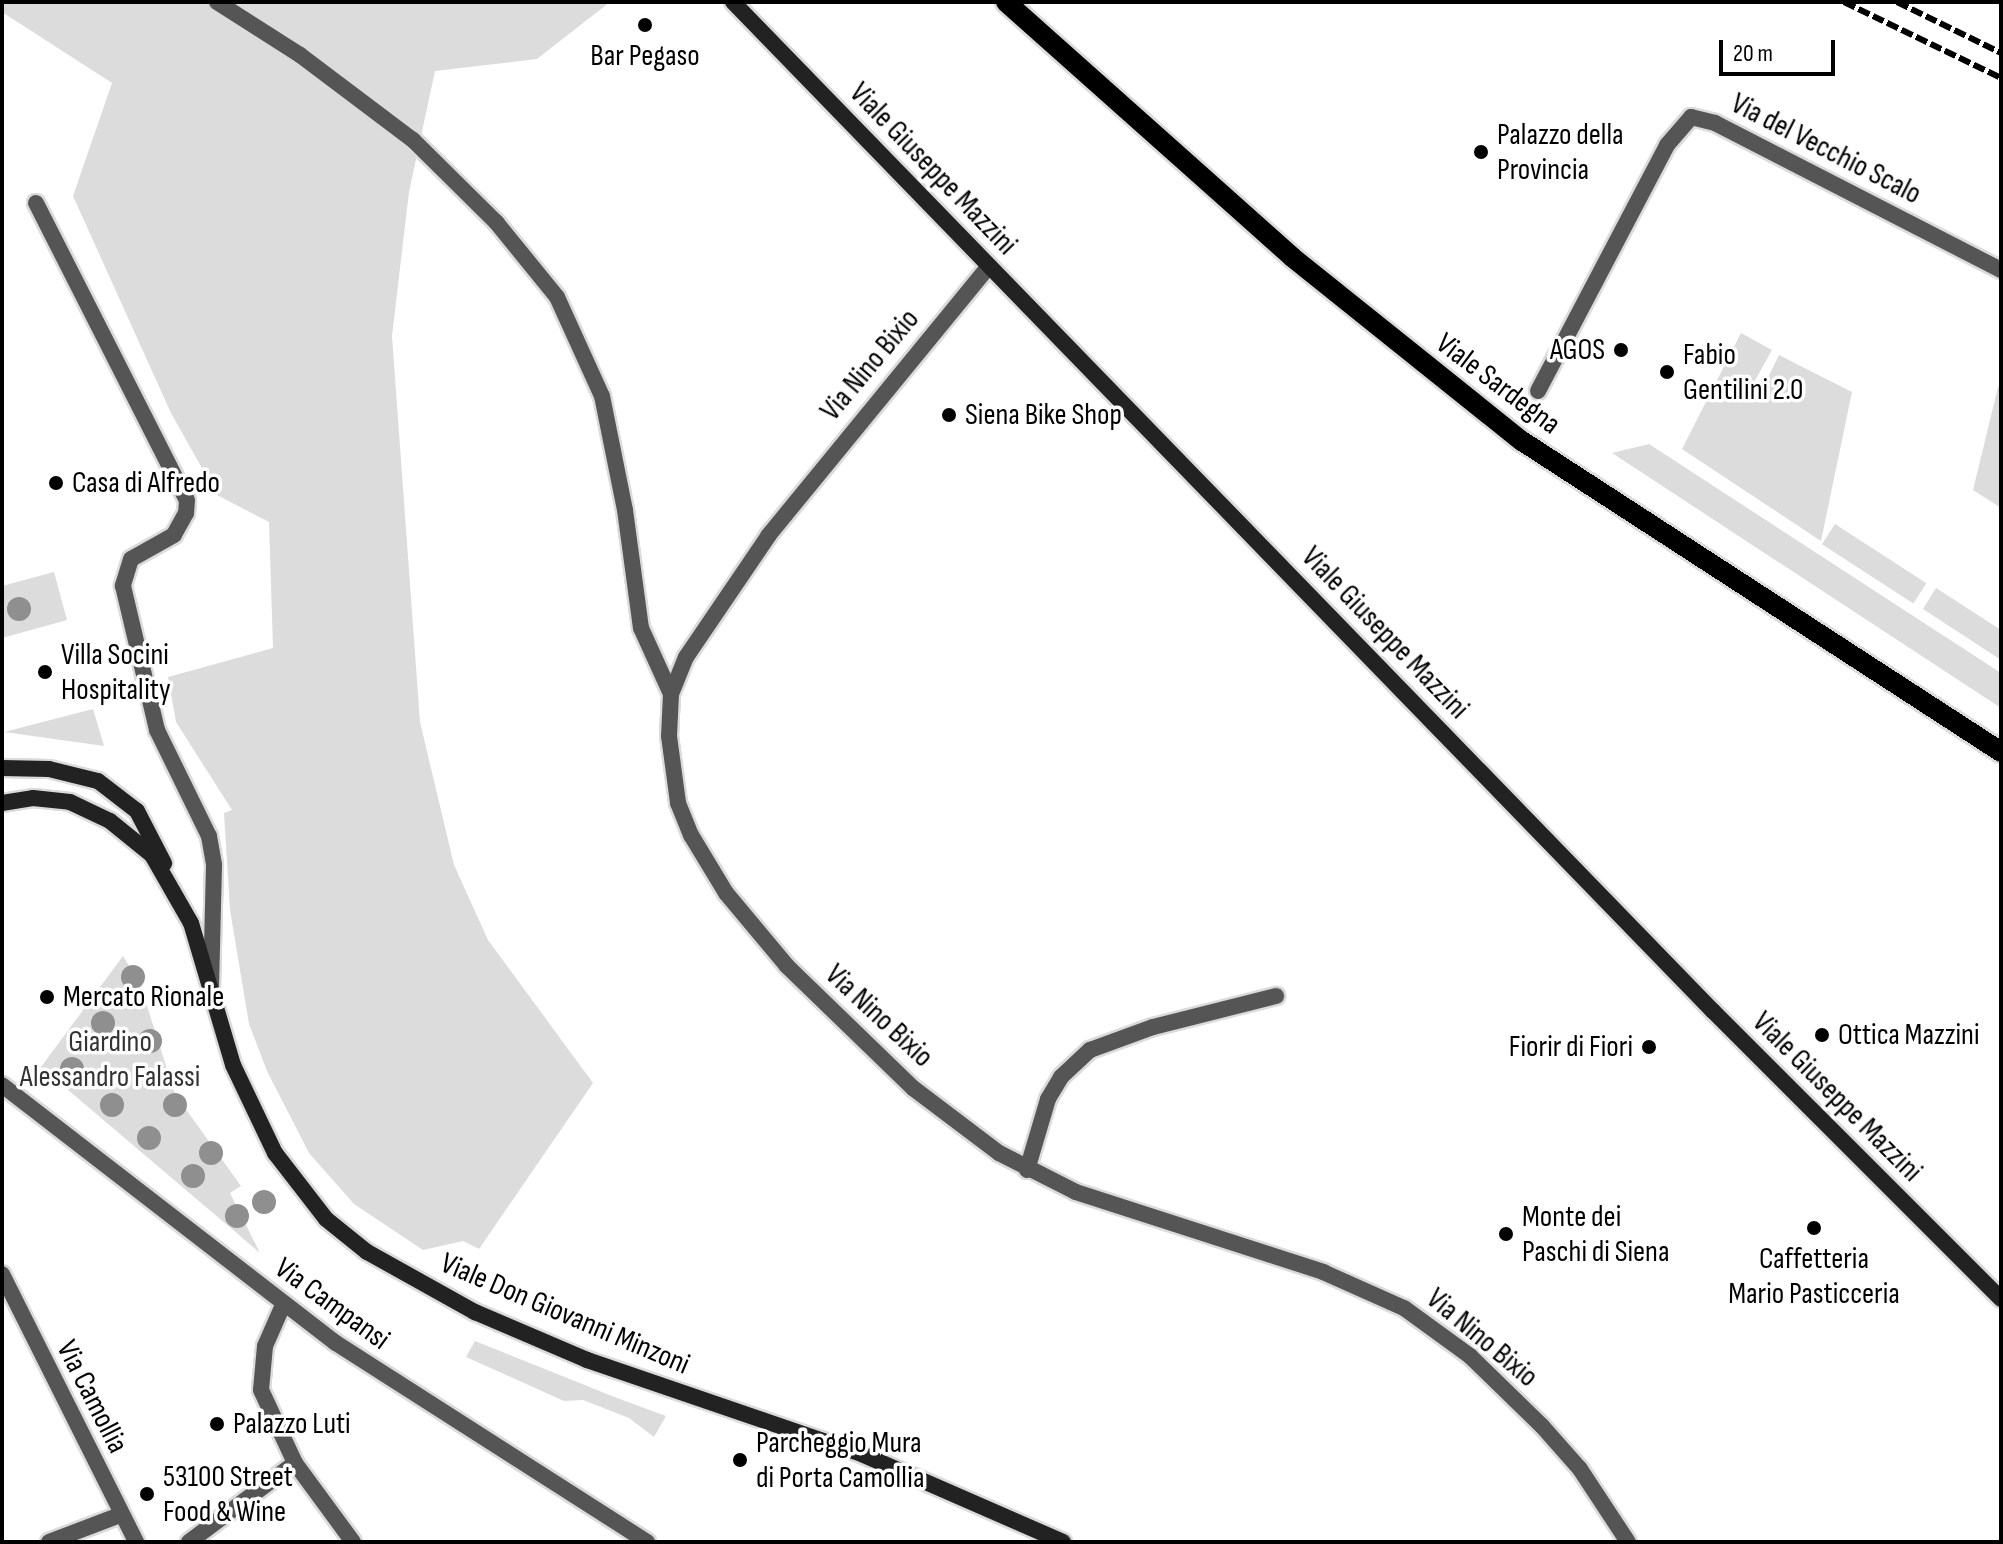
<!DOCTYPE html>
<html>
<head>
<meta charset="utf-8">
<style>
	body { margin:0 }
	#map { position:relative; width:2003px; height:1544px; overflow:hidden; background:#fff; font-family:"Sofia Sans Condensed",sans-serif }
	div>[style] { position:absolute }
	.green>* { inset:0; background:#dcdcdc; transform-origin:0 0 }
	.roads { filter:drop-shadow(2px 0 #dbdbdb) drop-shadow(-2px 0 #dbdbdb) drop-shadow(0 2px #dbdbdb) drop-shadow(0 -2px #dbdbdb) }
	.service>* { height:16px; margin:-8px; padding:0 8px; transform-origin:8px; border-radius:8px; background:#555 }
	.minor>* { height:16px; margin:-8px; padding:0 8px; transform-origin:8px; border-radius:8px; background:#555 }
	.secondary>* { height:16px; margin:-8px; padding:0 8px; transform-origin:8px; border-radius:8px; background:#222 }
	.primary>* { height:20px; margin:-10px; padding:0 10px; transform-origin:10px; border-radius:10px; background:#000 }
	.rail>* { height:6px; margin-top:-3px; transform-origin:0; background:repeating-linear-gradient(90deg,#000 0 12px,transparent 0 16px) }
	.trees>* { width:24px; height:24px; margin:-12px; border-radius:50%; background:#8f8f8f }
	.dots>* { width:22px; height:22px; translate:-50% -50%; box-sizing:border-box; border:4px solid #fff; border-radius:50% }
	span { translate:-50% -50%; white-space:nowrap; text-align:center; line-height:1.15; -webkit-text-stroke:7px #fff; paint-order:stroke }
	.poi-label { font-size:30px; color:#000 }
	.left { translate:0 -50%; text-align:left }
	.right { translate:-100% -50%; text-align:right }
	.street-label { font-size:30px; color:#000 }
	.park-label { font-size:30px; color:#333 }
	.frame { position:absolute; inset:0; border:4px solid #000; pointer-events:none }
	.scale { position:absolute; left:1719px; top:40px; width:116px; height:36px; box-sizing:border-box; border:4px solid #000; border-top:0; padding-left:10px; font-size:24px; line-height:28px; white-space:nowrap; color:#000; -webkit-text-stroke:6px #fff; paint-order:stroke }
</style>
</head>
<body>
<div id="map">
	<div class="green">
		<i style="clip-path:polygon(2px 2px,610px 2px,537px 59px,435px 71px,409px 192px,392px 336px,420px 722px,454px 865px,488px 940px,593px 1083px,479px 1249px,463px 1241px,423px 1250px,354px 1204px,309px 1153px,267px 1071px,249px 1024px,230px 910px,224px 813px,232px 810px,176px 722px,168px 677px,273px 648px,269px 522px,217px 495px,171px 413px,73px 196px,112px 83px,2px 12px)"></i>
		<i style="clip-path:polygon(1741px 333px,1772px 350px,1748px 393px,1757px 400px,1779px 355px,1852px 392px,1821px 541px,1682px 449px)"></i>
		<i style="clip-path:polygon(1998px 387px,2001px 388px,2001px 508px,1973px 490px)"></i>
		<i style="clip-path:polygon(1649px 444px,2001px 673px,2001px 708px,1612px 453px)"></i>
		<i style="left:1835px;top:524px;width:109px;height:24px;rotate:33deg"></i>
		<i style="clip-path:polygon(54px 572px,67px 620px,2px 638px,2px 586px)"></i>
		<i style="clip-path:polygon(1936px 588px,2001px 630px,2001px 660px,1923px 609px)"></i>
		<i style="clip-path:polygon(93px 709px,104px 746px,4px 732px)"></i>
		<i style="clip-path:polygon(123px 956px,140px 984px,175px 1094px,241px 1186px,230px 1193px,260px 1253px,41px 1067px)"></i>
		<i style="clip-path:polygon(475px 1341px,617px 1398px,666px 1416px,654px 1437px,629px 1418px,583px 1400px,564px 1401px,466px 1357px)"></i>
	</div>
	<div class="roads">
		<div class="service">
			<i style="left:36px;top:203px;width:333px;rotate:63.1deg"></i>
			<i style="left:187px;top:500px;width:13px;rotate:94deg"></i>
			<i style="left:186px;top:513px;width:25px;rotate:119deg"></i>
			<i style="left:174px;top:535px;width:49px;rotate:150.8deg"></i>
			<i style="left:131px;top:559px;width:28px;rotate:107deg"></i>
			<i style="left:123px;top:586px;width:148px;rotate:76.7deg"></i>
			<i style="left:157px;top:730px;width:118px;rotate:63.9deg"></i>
			<i style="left:209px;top:836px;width:29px;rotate:80deg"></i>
			<i style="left:214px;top:865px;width:123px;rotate:91.4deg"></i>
			<i style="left:1027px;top:1170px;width:74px;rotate:-73.5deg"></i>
			<i style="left:1048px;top:1099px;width:26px;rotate:-59deg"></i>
			<i style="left:1061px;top:1077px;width:40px;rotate:-43deg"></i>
			<i style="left:1090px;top:1050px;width:67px;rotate:-20.1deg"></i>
			<i style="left:1153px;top:1027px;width:127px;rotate:-14.1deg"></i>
		</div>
		<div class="minor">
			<i style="left:217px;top:2px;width:98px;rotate:32.6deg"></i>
			<i style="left:300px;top:55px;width:141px;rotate:37deg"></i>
			<i style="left:413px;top:140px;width:117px;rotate:44.7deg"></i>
			<i style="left:496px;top:222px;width:97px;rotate:50.9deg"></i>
			<i style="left:557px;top:297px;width:109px;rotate:65.6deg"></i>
			<i style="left:602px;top:396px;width:116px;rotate:78.6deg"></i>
			<i style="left:625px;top:510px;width:119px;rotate:82.3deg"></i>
			<i style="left:641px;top:628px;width:72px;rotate:65.6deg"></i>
			<i style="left:989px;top:266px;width:348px;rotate:129.3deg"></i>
			<i style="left:769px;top:535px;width:148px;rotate:124.2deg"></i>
			<i style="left:686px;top:657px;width:40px;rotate:112deg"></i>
			<i style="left:671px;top:694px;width:42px;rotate:92.7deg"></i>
			<i style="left:669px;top:736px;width:68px;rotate:82.3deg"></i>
			<i style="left:678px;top:803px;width:35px;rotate:68deg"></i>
			<i style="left:691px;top:835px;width:68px;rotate:58.9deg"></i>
			<i style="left:726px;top:893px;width:95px;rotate:50.1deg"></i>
			<i style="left:787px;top:966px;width:175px;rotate:44.1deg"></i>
			<i style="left:913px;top:1088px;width:108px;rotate:37.1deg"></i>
			<i style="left:999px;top:1153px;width:86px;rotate:26.9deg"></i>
			<i style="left:1076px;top:1192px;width:260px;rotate:17.9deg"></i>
			<i style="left:1323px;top:1272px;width:89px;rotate:24deg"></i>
			<i style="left:1404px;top:1308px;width:82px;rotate:36deg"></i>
			<i style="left:1470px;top:1356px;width:100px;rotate:44.2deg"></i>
			<i style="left:1542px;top:1426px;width:57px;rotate:48.5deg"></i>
			<i style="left:1580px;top:1469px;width:87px;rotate:56.7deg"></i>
			<i style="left:1538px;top:391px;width:278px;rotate:-62.3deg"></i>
			<i style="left:1667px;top:145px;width:37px;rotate:-49deg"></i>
			<i style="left:1691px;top:117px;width:25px;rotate:14deg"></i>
			<i style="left:1715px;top:123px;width:322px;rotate:27.2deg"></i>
			<i style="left:2px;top:1085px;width:422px;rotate:37.7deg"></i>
			<i style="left:336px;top:1343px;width:369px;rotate:32.6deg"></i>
			<i style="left:2px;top:1274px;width:300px;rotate:63.4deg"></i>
			<i style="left:283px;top:1305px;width:45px;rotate:113.7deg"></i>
			<i style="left:265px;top:1346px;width:44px;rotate:95.2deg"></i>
			<i style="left:261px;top:1390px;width:81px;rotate:65deg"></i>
			<i style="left:295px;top:1463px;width:98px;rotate:53.7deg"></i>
			<i style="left:49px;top:1542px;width:76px;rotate:-20.8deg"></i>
			<i style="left:189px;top:1542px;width:132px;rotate:-36.7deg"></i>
		</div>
		<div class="secondary">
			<i style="left:733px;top:2px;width:1407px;rotate:45.84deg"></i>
			<i style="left:1713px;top:1011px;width:407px;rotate:45deg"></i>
			<i style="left:2px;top:768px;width:47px;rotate:1.2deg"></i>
			<i style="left:49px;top:769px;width:50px;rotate:13.8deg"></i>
			<i style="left:98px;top:781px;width:49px;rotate:37.6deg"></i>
			<i style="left:137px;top:811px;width:59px;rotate:62.6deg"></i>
			<i style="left:2px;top:803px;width:31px;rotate:-9deg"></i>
			<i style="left:33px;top:798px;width:37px;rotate:6deg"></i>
			<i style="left:70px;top:802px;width:44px;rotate:25.4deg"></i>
			<i style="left:110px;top:821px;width:54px;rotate:39deg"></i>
			<i style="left:152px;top:855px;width:78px;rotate:60.2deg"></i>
			<i style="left:191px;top:923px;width:148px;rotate:73.5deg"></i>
			<i style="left:233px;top:1065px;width:98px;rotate:64.5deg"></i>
			<i style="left:275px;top:1153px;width:83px;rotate:52.3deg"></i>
			<i style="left:326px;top:1219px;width:53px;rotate:38.8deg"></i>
			<i style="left:367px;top:1252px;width:124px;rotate:29.1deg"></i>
			<i style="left:475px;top:1312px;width:122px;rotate:23.2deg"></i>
			<i style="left:587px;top:1360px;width:293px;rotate:18.9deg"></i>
			<i style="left:864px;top:1455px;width:217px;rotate:23.6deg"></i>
		</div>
		<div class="primary">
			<i style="left:1006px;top:2px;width:383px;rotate:41.7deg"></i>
			<i style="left:1292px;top:257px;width:295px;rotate:38.7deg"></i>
			<i style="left:1522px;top:441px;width:571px;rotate:32.99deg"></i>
		</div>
	</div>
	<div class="rail">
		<i style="left:1844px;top:2px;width:174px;rotate:25.8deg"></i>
		<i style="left:1897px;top:2px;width:116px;rotate:26.1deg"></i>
	</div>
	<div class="trees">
		<i style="left:19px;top:609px"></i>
		<i style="left:133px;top:977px"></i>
		<i style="left:103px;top:1023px"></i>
		<i style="left:150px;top:1041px"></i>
		<i style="left:72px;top:1069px"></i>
		<i style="left:112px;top:1105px"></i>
		<i style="left:175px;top:1105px"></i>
		<i style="left:149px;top:1138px"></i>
		<i style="left:211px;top:1153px"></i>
		<i style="left:193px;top:1176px"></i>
		<i style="left:264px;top:1202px"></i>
		<i style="left:237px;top:1216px"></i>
	</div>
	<div class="dots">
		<i style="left:645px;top:25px;background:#000"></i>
		<i style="left:1481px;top:152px;background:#000"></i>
		<i style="left:1621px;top:350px;background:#000"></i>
		<i style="left:1667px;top:372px;background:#000"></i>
		<i style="left:949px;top:415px;background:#000"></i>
		<i style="left:56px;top:483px;background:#000"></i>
		<i style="left:45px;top:672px;background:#000"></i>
		<i style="left:47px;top:997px;background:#000"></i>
		<i style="left:1822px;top:1035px;background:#000"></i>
		<i style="left:1649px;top:1047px;background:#000"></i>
		<i style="left:1814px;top:1228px;background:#000"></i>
		<i style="left:1506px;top:1234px;background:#000"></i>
		<i style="left:217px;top:1424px;background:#000"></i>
		<i style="left:740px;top:1460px;background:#000"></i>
		<i style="left:147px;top:1494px;background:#000"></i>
	</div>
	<div class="poi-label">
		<span style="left:645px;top:56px">Bar Pegaso</span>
		<span class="left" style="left:1497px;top:152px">Palazzo della<br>Provincia</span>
		<span class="right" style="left:1605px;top:350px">AGOS</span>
		<span class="left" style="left:1683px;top:372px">Fabio<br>Gentilini 2.0</span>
		<span class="left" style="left:965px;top:415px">Siena Bike Shop</span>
		<span class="left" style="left:72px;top:483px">Casa di Alfredo</span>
		<span class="left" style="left:61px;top:672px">Villa Socini<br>Hospitality</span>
		<span class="left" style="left:63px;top:997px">Mercato Rionale</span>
		<span class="left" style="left:1838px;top:1035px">Ottica Mazzini</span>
		<span class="right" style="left:1633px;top:1047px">Fiorir di Fiori</span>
		<span class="left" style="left:1522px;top:1234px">Monte dei<br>Paschi di Siena</span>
		<span style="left:1814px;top:1276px">Caffetteria<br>Mario Pasticceria</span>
		<span class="left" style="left:233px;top:1424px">Palazzo Luti</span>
		<span class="left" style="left:756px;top:1460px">Parcheggio Mura<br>di Porta Camollia</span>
		<span class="left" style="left:163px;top:1494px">53100 Street<br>Food &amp; Wine</span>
	</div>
	<div class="street-label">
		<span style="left:1826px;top:149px;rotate:27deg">Via del Vecchio Scalo</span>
		<span style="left:933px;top:169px;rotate:46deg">Viale Giuseppe Mazzini</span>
		<span style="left:870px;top:365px;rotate:-50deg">Via Nino Bixio</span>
		<span style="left:1498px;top:384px;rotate:37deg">Viale Sardegna</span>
		<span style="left:1385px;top:633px;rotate:46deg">Viale Giuseppe Mazzini</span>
		<span style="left:879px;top:1016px;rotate:43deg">Via Nino Bixio</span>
		<span style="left:1837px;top:1097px;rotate:45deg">Viale Giuseppe Mazzini</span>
		<span style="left:332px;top:1304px;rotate:36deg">Via Campansi</span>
		<span style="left:565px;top:1314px;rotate:23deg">Viale Don Giovanni Minzoni</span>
		<span style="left:1482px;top:1338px;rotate:40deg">Via Nino Bixio</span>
		<span style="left:92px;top:1397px;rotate:63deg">Via Camollia</span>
	</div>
	<div class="park-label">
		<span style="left:110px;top:1059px">Giardino<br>Alessandro Falassi</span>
	</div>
	<div class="frame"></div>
	<div class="scale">20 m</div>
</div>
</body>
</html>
